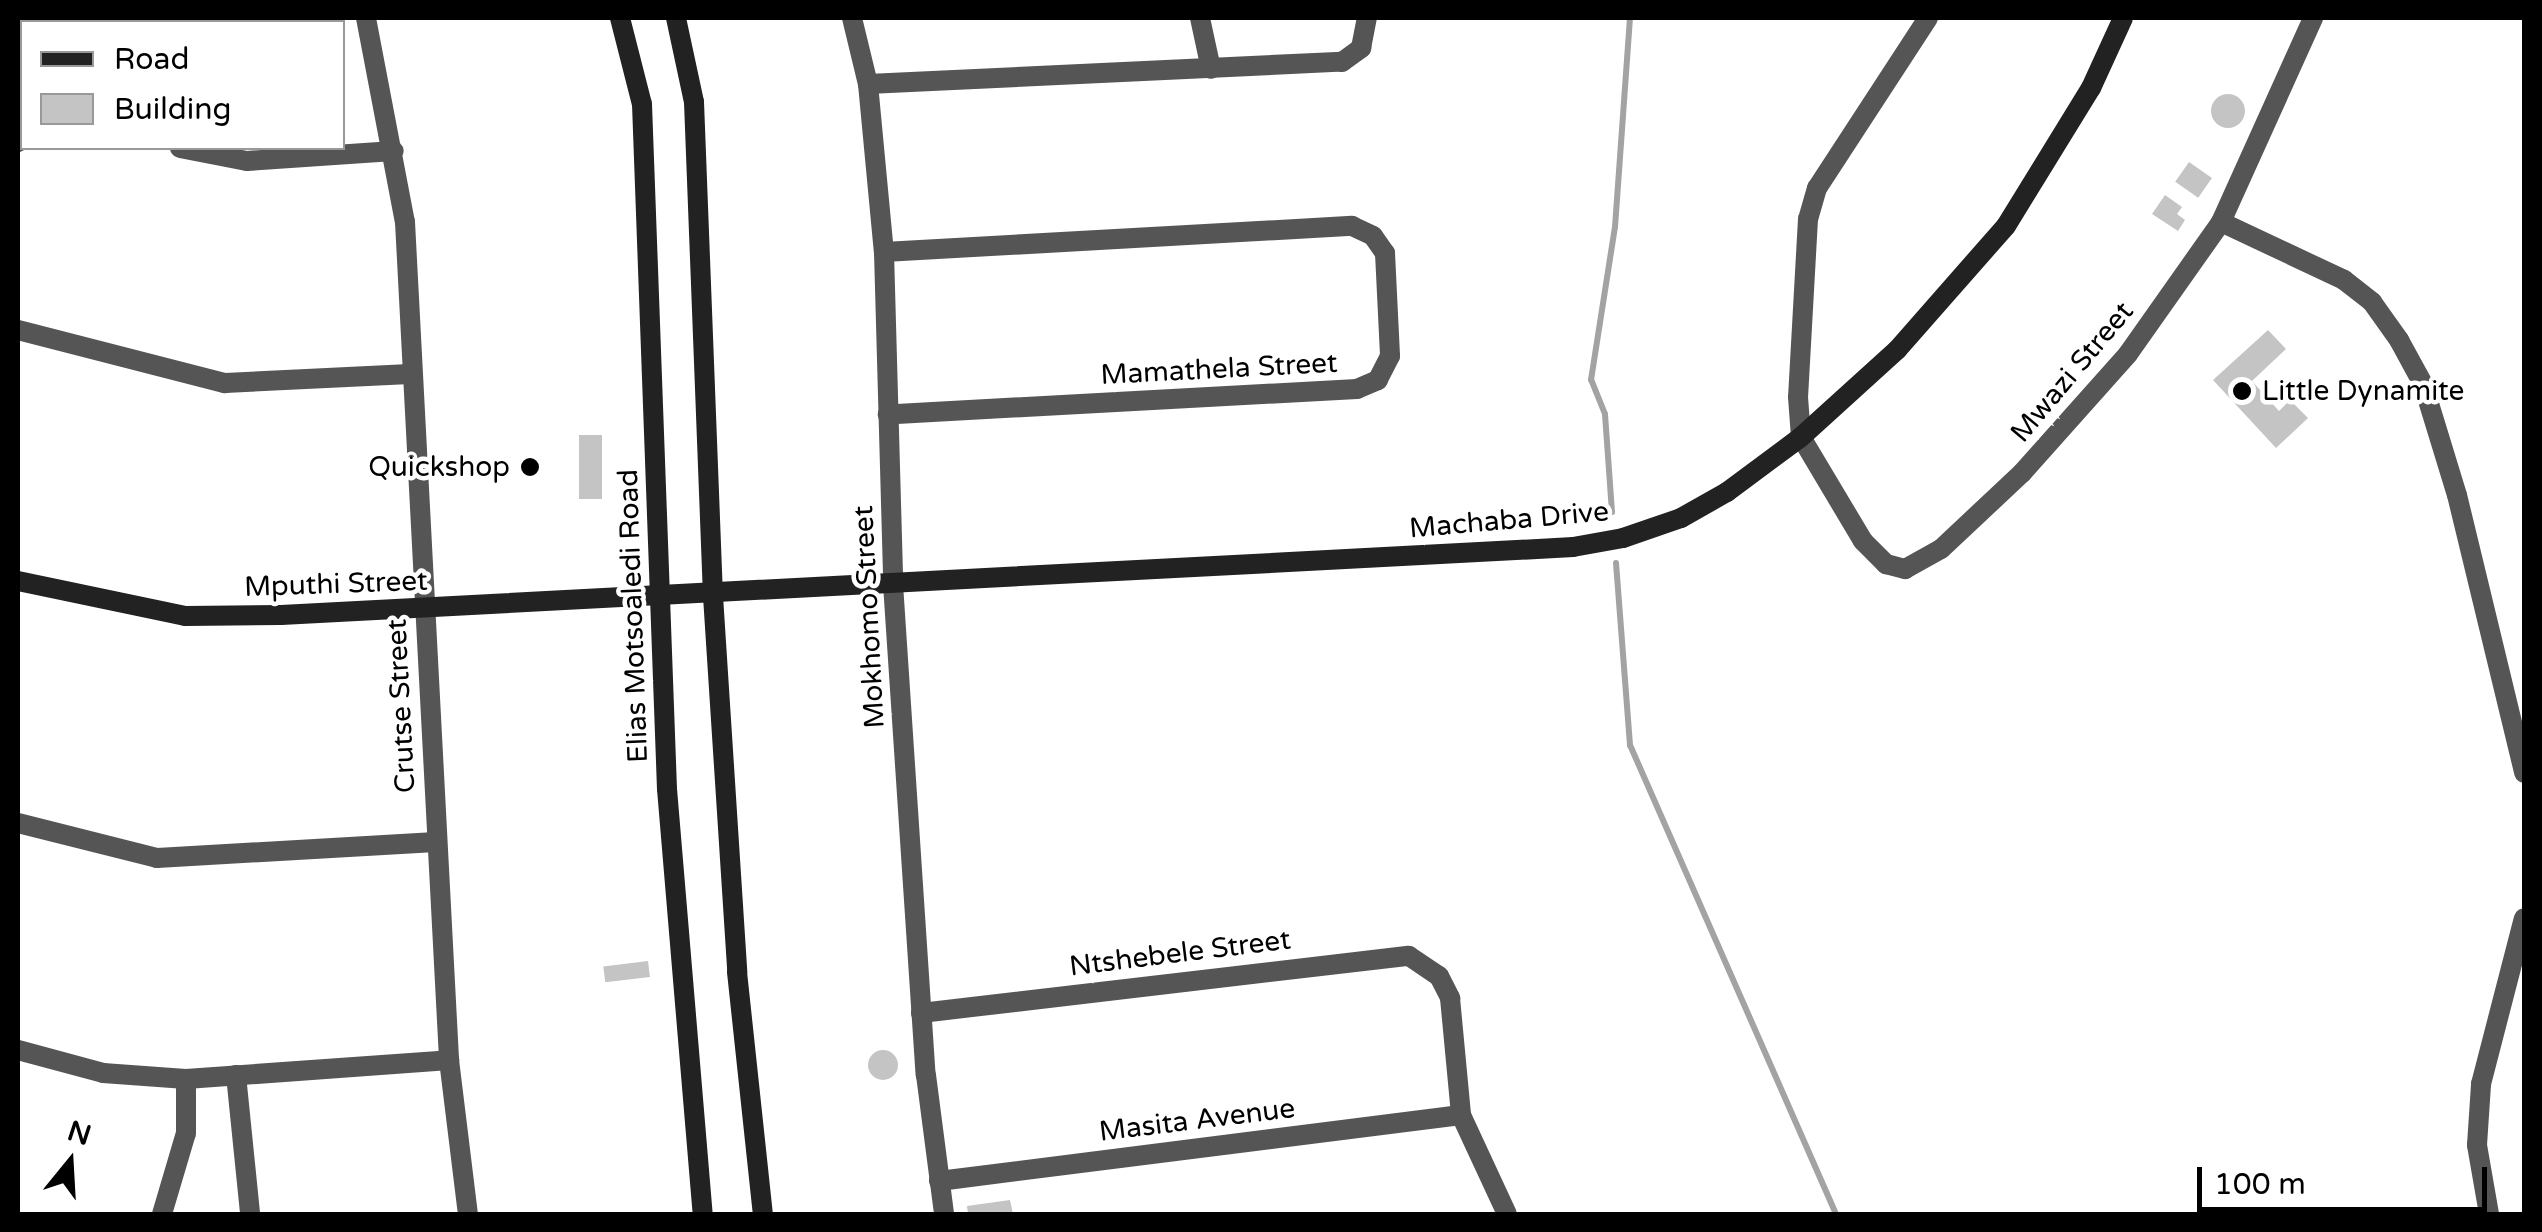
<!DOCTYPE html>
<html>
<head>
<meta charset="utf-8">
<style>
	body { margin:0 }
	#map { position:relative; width:2542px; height:1232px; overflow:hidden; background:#fff; font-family:"Varela Round",sans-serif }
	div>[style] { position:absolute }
	.stream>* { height:6px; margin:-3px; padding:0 3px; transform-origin:3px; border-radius:3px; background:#a3a3a3 }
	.building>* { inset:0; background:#c4c4c4; transform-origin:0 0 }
	.round { border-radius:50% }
	.street>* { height:20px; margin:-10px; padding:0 10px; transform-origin:10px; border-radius:10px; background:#555 }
	.secondary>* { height:20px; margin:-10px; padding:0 10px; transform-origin:10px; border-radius:10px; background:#222 }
	.dots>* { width:28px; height:28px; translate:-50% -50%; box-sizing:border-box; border:5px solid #fff; border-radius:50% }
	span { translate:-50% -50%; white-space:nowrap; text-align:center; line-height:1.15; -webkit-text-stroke:9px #fff; paint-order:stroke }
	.street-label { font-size:28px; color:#000 }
	.poi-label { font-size:28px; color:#000 }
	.left { translate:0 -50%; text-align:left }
	.right { translate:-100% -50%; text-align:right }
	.frame { position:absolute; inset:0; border:20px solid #000; pointer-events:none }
	.legend { position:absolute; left:20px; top:20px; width:325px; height:130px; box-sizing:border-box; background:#fff; border:2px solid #999; margin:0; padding:12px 18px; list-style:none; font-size:30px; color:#000 }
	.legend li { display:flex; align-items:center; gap:20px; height:50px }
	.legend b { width:50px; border:2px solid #999 }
	.north { position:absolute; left:20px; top:1112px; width:100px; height:100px; -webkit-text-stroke:8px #fff; paint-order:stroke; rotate:18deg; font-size:28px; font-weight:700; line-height:40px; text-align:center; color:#000 }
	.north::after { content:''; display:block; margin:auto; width:35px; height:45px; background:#000; clip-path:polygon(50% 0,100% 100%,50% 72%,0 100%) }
	.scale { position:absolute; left:2197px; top:1167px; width:290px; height:45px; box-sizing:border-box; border:5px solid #000; border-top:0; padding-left:12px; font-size:30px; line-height:35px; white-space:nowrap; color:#000; -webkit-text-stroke:8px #fff; paint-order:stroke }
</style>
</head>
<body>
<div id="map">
	<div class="stream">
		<i style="left:1612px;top:512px;width:98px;rotate:-94.1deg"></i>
		<i style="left:1605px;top:414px;width:37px;rotate:-112deg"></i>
		<i style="left:1591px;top:380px;width:155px;rotate:-81.1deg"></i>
		<i style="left:1615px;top:227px;width:210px;rotate:-85.9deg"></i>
		<i style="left:1616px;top:563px;width:183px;rotate:85.6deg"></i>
		<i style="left:1630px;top:745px;width:512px;rotate:66.29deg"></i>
	</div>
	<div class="building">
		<i class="round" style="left:2211px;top:94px;width:34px;height:34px"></i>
		<i style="left:2189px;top:162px;width:28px;height:24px;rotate:35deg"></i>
		<i style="clip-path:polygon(2165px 195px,2182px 207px,2177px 214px,2185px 220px,2178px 231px,2152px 214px)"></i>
		<i style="clip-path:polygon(2268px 330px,2286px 349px,2252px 381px,2279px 411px,2290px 400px,2308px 418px,2276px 448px,2213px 380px)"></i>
		<i style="left:579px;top:435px;width:23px;height:64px"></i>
		<i style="left:648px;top:961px;width:16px;height:45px;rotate:83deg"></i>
		<i class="round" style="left:868px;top:1050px;width:30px;height:30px"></i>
		<i style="clip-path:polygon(1010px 1200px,1013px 1214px,968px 1214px,967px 1206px)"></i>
	</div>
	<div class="street">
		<i style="left:366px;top:18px;width:208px;rotate:79.2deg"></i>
		<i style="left:405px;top:222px;width:839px;rotate:86.99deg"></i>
		<i style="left:449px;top:1060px;width:155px;rotate:83deg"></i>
		<i style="left:852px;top:18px;width:68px;rotate:76.4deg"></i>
		<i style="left:868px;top:84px;width:169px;rotate:84.6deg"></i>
		<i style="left:884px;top:252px;width:332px;rotate:88.4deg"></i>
		<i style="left:893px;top:584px;width:492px;rotate:86.2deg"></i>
		<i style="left:926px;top:1075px;width:140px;rotate:82.6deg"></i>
		<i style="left:1200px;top:18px;width:52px;rotate:77.8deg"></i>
		<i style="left:1928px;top:18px;width:203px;rotate:123.1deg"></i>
		<i style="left:1817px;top:188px;width:32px;rotate:106deg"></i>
		<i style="left:1808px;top:219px;width:178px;rotate:93.2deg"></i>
		<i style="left:1798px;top:397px;width:40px;rotate:85.7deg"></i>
		<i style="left:1801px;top:437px;width:121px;rotate:59.2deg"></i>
		<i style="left:1863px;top:541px;width:33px;rotate:45deg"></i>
		<i style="left:1886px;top:564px;width:20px;rotate:15deg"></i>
		<i style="left:1905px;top:569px;width:41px;rotate:-29.1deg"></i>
		<i style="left:1941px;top:549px;width:111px;rotate:-43.2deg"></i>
		<i style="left:2022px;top:473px;width:159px;rotate:-48.3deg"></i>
		<i style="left:2128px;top:354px;width:161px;rotate:-54.8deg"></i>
		<i style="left:2221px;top:222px;width:224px;rotate:-65.7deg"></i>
		<i style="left:868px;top:84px;width:475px;rotate:-2.7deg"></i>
		<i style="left:1342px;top:62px;width:24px;rotate:-36deg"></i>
		<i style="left:1361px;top:48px;width:31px;rotate:-79deg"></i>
		<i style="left:18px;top:101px;width:4px;rotate:14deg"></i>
		<i style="left:18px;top:142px;width:17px;rotate:-77deg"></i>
		<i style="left:180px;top:148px;width:68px;rotate:11deg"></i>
		<i style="left:247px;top:161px;width:147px;rotate:-3.9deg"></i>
		<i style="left:2221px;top:222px;width:136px;rotate:25.2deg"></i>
		<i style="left:2344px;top:280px;width:36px;rotate:38deg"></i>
		<i style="left:2372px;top:302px;width:47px;rotate:54.6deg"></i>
		<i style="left:2399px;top:340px;width:50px;rotate:61.4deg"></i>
		<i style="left:2423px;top:384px;width:116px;rotate:73deg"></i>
		<i style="left:2457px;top:495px;width:286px;rotate:76.4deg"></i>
		<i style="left:884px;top:252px;width:469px;rotate:-3.2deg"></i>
		<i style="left:1352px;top:226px;width:23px;rotate:25deg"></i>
		<i style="left:1373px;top:236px;width:21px;rotate:55deg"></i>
		<i style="left:1385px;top:253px;width:103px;rotate:87.2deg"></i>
		<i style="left:1390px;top:356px;width:27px;rotate:117deg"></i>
		<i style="left:1378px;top:380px;width:23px;rotate:157deg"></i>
		<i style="left:1357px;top:389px;width:470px;rotate:176.9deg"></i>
		<i style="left:18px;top:330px;width:214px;rotate:14.4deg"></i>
		<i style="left:225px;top:383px;width:185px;rotate:-2.8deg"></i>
		<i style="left:18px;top:823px;width:143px;rotate:14.1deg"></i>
		<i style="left:157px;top:858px;width:279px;rotate:-3.3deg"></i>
		<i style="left:921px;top:1013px;width:491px;rotate:-6.7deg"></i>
		<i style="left:1409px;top:956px;width:36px;rotate:34deg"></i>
		<i style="left:1439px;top:976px;width:25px;rotate:63deg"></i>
		<i style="left:1450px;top:998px;width:118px;rotate:84.6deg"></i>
		<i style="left:1461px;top:1115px;width:109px;rotate:65.1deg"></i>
		<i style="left:18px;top:1050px;width:88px;rotate:15.1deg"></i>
		<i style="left:103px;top:1073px;width:83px;rotate:4.1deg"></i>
		<i style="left:186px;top:1079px;width:264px;rotate:-4.1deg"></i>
		<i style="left:236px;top:1075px;width:140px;rotate:84.2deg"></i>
		<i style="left:939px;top:1181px;width:526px;rotate:-7.21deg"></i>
		<i style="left:162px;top:1214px;width:84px;rotate:-73.5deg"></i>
		<i style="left:186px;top:1133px;width:54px;rotate:-90deg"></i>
		<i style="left:2489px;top:1214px;width:70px;rotate:-99.9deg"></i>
		<i style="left:2477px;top:1145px;width:61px;rotate:-86.2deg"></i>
		<i style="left:2481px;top:1084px;width:171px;rotate:-75.5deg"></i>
	</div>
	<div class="secondary">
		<i style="left:620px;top:18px;width:89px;rotate:75.7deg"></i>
		<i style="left:642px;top:104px;width:685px;rotate:87.91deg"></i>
		<i style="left:667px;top:789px;width:427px;rotate:85.2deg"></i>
		<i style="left:676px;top:18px;width:86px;rotate:77.9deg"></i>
		<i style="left:694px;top:102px;width:494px;rotate:87.8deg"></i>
		<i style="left:713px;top:596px;width:377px;rotate:86.3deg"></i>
		<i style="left:737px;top:972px;width:243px;rotate:83.9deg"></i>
		<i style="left:18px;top:581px;width:171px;rotate:11.8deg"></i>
		<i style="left:185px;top:616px;width:96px;rotate:-0.6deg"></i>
		<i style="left:281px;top:615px;width:1294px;rotate:-3.01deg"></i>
		<i style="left:1573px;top:547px;width:51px;rotate:-10.2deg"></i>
		<i style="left:1623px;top:538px;width:61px;rotate:-19deg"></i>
		<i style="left:1681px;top:518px;width:53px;rotate:-29.5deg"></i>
		<i style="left:1727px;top:492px;width:92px;rotate:-36.6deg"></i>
		<i style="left:1801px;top:437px;width:130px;rotate:-42.2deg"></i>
		<i style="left:1897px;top:350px;width:165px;rotate:-48.7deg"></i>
		<i style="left:2006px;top:226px;width:162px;rotate:-58.4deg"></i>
		<i style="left:2091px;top:88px;width:77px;rotate:-65.4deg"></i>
	</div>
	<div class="dots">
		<i style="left:2242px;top:391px;background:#000"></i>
		<i style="left:530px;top:467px;background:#000"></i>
	</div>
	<div class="street-label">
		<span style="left:1219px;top:369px;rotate:-3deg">Mamathela Street</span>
		<span style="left:2072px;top:372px;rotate:-50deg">Mwazi Street</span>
		<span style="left:1509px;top:520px;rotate:-5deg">Machaba Drive</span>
		<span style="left:336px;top:584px;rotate:-2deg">Mputhi Street</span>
		<span style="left:633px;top:616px;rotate:-92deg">Elias Motsoaledi Road</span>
		<span style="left:869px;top:617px;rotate:-93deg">Mokhomo Street</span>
		<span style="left:401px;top:706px;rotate:-93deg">Crutse Street</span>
		<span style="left:1180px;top:953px;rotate:-7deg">Ntshebele Street</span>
		<span style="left:1197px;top:1120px;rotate:-7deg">Masita Avenue</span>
	</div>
	<div class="poi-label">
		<span class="left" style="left:2262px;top:391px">Little Dynamite</span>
		<span class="right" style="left:510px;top:467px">Quickshop</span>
	</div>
	<div class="frame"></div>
	<ul class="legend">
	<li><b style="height:12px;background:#222"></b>Road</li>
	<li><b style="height:28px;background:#c4c4c4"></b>Building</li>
	</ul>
	<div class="north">N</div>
	<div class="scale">100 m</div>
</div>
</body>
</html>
